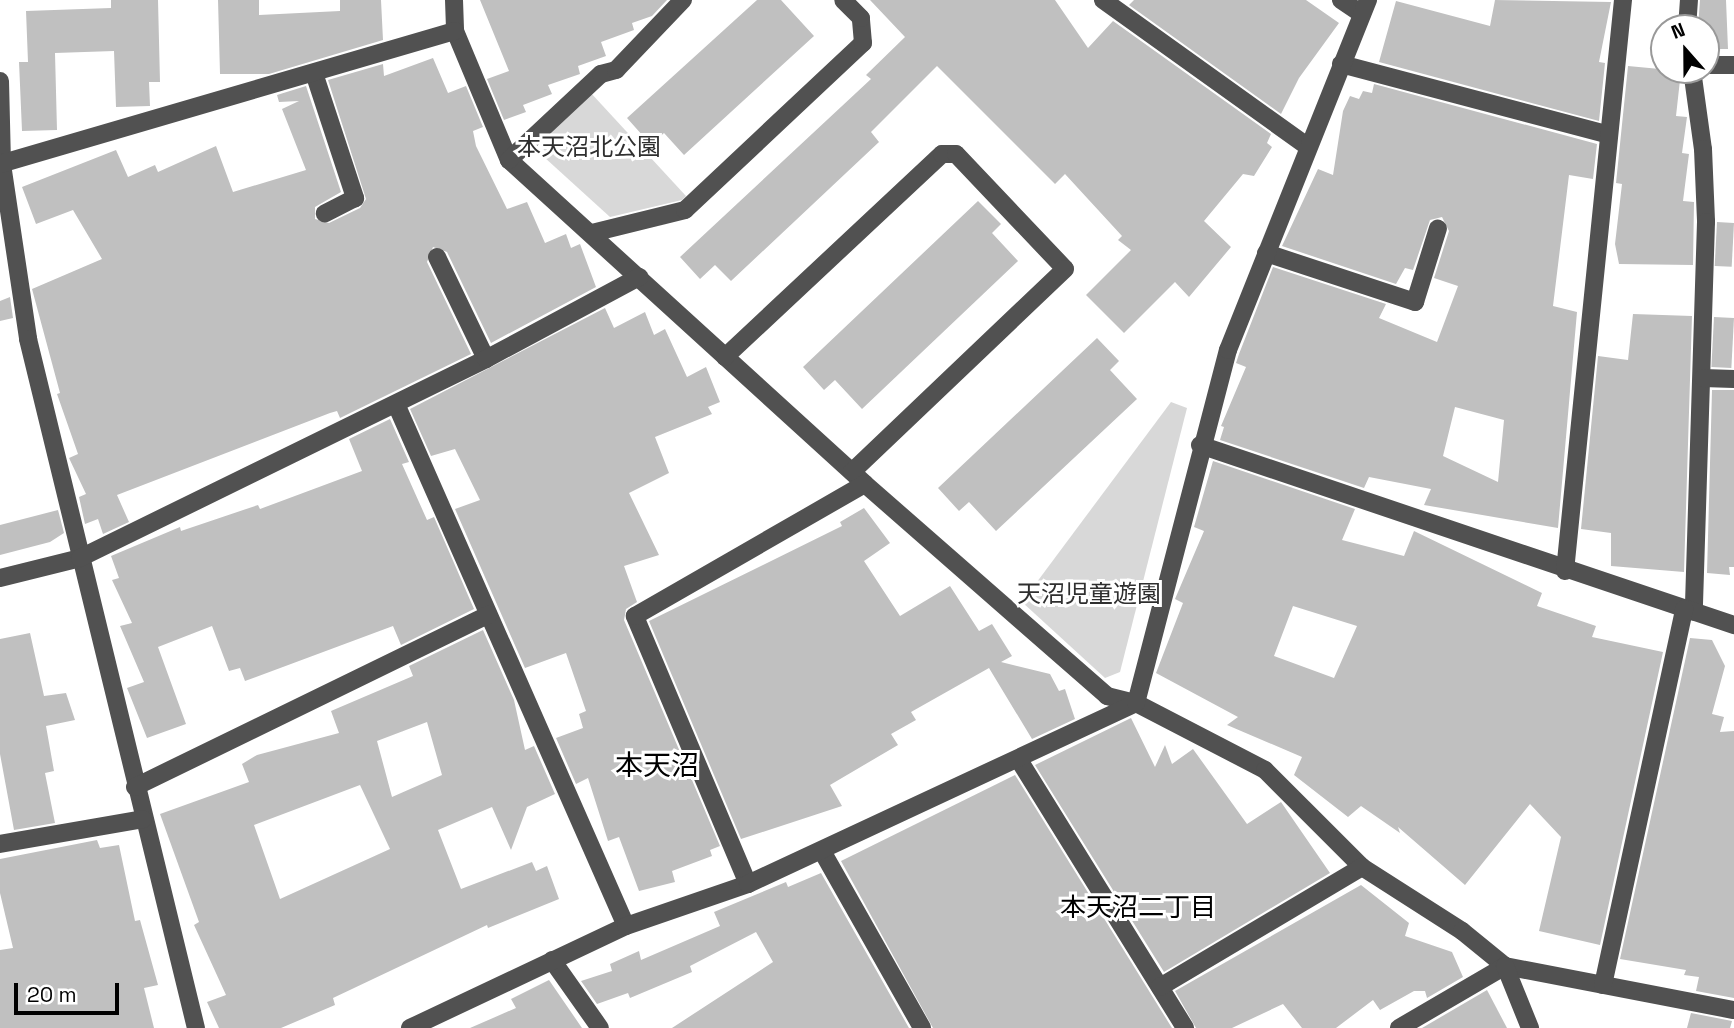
<!DOCTYPE html>
<html>
<head>
<meta charset="utf-8">
<style>
	body { margin:0 }
	#map { position:relative; width:1734px; height:1028px; overflow:hidden; background:#fff; font-family:"Space Grotesk","Noto Sans JP",sans-serif }
	div>[style] { position:absolute }
	.green>* { inset:0; background:#d8d8d8 }
	.building>* { inset:0; background:#c0c0c0; transform-origin:0 0 }
	.minor>* { height:18px; margin:-9px; padding:0 9px; transform-origin:9px; border-radius:9px; background:#515151 }
	span { translate:-50% -50%; white-space:nowrap; text-align:center; line-height:1.15; -webkit-text-stroke:6px #fff; paint-order:stroke }
	.park-label { font-size:24px; color:#2f2f2f }
	.neighbourhood-label { font-size:26px; color:#000 }
	.quarter-label { font-size:28px; color:#000 }
	.north { position:absolute; left:1650px; top:14px; width:70px; height:70px; box-sizing:border-box; background:#fff; border:2px solid #999; border-radius:50%; rotate:339deg; font-size:19px; font-weight:700; line-height:28px; text-align:center; color:#000 }
	.north::after { content:''; display:block; margin:auto; width:24px; height:32px; background:#000; clip-path:polygon(50% 0,100% 100%,50% 72%,0 100%) }
	.scale { position:absolute; left:14px; top:983px; width:105px; height:32px; box-sizing:border-box; border:4px solid #000; border-top:0; padding-left:9px; font-size:21px; line-height:24px; white-space:nowrap; color:#000; -webkit-text-stroke:5px #fff; paint-order:stroke }
</style>
</head>
<body>
<div id="map">
	<div class="green">
		<i style="clip-path:polygon(590px 92px,686px 196px,682px 200px,610px 217px,544px 157px,543px 136px)"></i>
		<i style="clip-path:polygon(1171px 402px,1187px 408px,1120px 672px,1105px 678px,1022px 602px)"></i>
	</div>
	<div class="building">
		<i style="clip-path:polygon(111px 0,158px 0,160px 82px,149px 82px,150px 106px,116px 107px,114px 51px,55px 53px,57px 130px,22px 131px,19px 62px,28px 62px,26px 11px,111px 8px)"></i>
		<i style="clip-path:polygon(218px 0,259px 0,259px 15px,340px 11px,340px 0,381px 0,383px 40px,269px 74px,220px 74px)"></i>
		<i style="clip-path:polygon(480px 0,667px 0,652px 16px,632px 23px,634px 30px,601px 42px,606px 56px,578px 66px,580px 74px,548px 85px,552px 94px,523px 105px,526px 112px,504px 120px,487px 79px,509px 71px)"></i>
		<i style="clip-path:polygon(757px 0,781px 0,814px 36px,684px 155px,664px 133px,651px 145px,627px 118px)"></i>
		<i style="clip-path:polygon(870px 0,1055px 0,1088px 48px,1113px 21px,1271px 134px,1267px 143px,1272px 147px,1254px 176px,1243px 174px,1204px 221px,1231px 247px,1189px 297px,1175px 282px,1124px 333px,1086px 295px,1131px 250px,1118px 240px,1122px 236px,1065px 174px,1055px 184px,937px 66px,871px 132px,879px 142px,731px 281px,715px 265px,700px 279px,680px 257px,871px 79px,866px 75px,905px 37px)"></i>
		<i style="clip-path:polygon(1134px 0,1306px 0,1339px 23px,1299px 78px,1281px 114px,1129px 5px)"></i>
		<i style="clip-path:polygon(1495px 0,1611px 2px,1599px 62px,1605px 63px,1599px 121px,1379px 62px,1396px 1px,1490px 26px)"></i>
		<i style="clip-path:polygon(1700px 0,1726px 0,1728px 49px,1706px 49px,1706px 28px,1698px 28px)"></i>
		<i style="clip-path:polygon(433px 58px,448px 93px,466px 86px,483px 127px,473px 131px,476px 146px,507px 209px,527px 202px,545px 243px,566px 234px,571px 248px,580px 244px,596px 287px,491px 343px,447px 252px,433px 247px,427px 262px,471px 354px,340px 418px,337px 411px,330px 413px,117px 495px,129px 522px,103px 534px,98px 519px,85px 524px,79px 497px,86px 494px,69px 458px,78px 454px,57px 394px,60px 393px,32px 289px,102px 259px,73px 210px,36px 224px,22px 187px,116px 150px,128px 177px,155px 165px,158px 172px,216px 146px,233px 192px,306px 170px,282px 109px,299px 101px,279px 102px,277px 95px,306px 86px,341px 192px,315px 207px,315px 219px,329px 223px,360px 208px,366px 199px,328px 80px,383px 64px,384px 76px)"></i>
		<i style="clip-path:polygon(1628px 66px,1681px 71px,1676px 116px,1687px 117px,1682px 153px,1689px 154px,1683px 201px,1694px 202px,1693px 265px,1619px 264px,1615px 244px,1622px 184px,1616px 183px)"></i>
		<i style="clip-path:polygon(evenodd,1374px 84px,1597px 144px,1593px 179px,1569px 175px,1553px 306px,1577px 312px,1558px 528px,1424px 505px,1431px 489px,1369px 477px,1364px 488px,1220px 440px,1224px 427px,1221px 426px,1246px 367px,1236px 363px,1239px 354px,1273px 267px,1386px 304px,1379px 318px,1437px 342px,1458px 286px,1434px 278px,1449px 231px,1442px 217px,1430px 220px,1413px 270px,1405px 268px,1396px 284px,1282px 246px,1318px 169px,1333px 175px,1343px 111px,1350px 96px,1359px 99px,1363px 91px,1372px 93px,1374px 84px,1455px 407px,1504px 420px,1498px 482px,1443px 456px,1455px 407px)"></i>
		<i style="clip-path:polygon(978px 201px,1001px 224px,992px 233px,1018px 261px,862px 409px,835px 380px,824px 390px,803px 367px)"></i>
		<i style="left:1717px;top:222px;width:17px;height:44px;rotate:3deg"></i>
		<i style="clip-path:polygon(10px 297px,13px 318px,0 321px,0 301px)"></i>
		<i style="clip-path:polygon(605px 308px,614px 328px,645px 312px,654px 335px,665px 329px,687px 377px,706px 367px,720px 402px,708px 407px,712px 414px,655px 437px,669px 473px,629px 493px,659px 555px,624px 566px,637px 602px,626px 609px,624px 620px,720px 846px,710px 850px,712px 856px,672px 871px,675px 882px,639px 891px,619px 837px,608px 841px,588px 778px,576px 784px,556px 738px,583px 728px,579px 714px,586px 711px,566px 653px,525px 668px,455px 509px,480px 500px,455px 449px,431px 456px,410px 409px)"></i>
		<i style="clip-path:polygon(1633px 314px,1692px 316px,1684px 572px,1611px 566px,1611px 533px,1581px 529px,1598px 356px,1628px 360px)"></i>
		<i style="left:1714px;top:317px;width:20px;height:50px;rotate:3deg"></i>
		<i style="clip-path:polygon(1097px 338px,1119px 361px,1110px 370px,1137px 399px,996px 531px,969px 502px,959px 511px,938px 488px)"></i>
		<i style="clip-path:polygon(1712px 390px,1734px 390px,1734px 567px,1729px 567px,1730px 575px,1707px 573px)"></i>
		<i style="clip-path:polygon(390px 419px,409px 462px,402px 464px,427px 520px,434px 517px,474px 609px,401px 645px,393px 626px,245px 681px,240px 668px,229px 671px,212px 626px,158px 647px,186px 724px,147px 738px,127px 688px,144px 682px,120px 626px,132px 623px,112px 580px,119px 578px,111px 556px,180px 527px,181px 531px,258px 505px,260px 509px,362px 471px,349px 439px)"></i>
		<i style="clip-path:polygon(evenodd,1213px 461px,1355px 509px,1342px 540px,1404px 556px,1414px 531px,1542px 593px,1537px 606px,1596px 626px,1592px 637px,1663px 652px,1600px 945px,1539px 931px,1561px 837px,1530px 804px,1465px 885px,1398px 827px,1400px 833px,1361px 806px,1348px 817px,1294px 775px,1302px 757px,1227px 725px,1238px 717px,1156px 673px,1183px 603px,1175px 599px,1204px 531px,1194px 527px,1213px 461px,1293px 606px,1357px 626px,1334px 678px,1274px 656px,1293px 606px)"></i>
		<i style="clip-path:polygon(864px 508px,890px 543px,864px 561px,900px 616px,950px 586px,979px 631px,992px 624px,1012px 656px,1001px 662px,1050px 674px,1059px 691px,1065px 689px,1075px 719px,1032px 739px,989px 668px,911px 712px,916px 720px,891px 734px,898px 745px,830px 785px,842px 806px,741px 839px,649px 621px,842px 526px,840px 522px)"></i>
		<i style="clip-path:polygon(58px 510px,64px 533px,50px 542px,0 555px,0 525px)"></i>
		<i style="clip-path:polygon(evenodd,483px 630px,514px 700px,525px 750px,534px 746px,555px 794px,527px 807px,511px 850px,492px 807px,438px 830px,461px 889px,532px 862px,536px 871px,547px 866px,559px 899px,488px 928px,487px 925px,333px 998px,335px 1005px,281px 1028px,219px 1028px,207px 1002px,226px 995px,194px 925px,199px 922px,160px 814px,249px 782px,242px 764px,257px 755px,339px 733px,331px 711px,413px 676px,409px 666px,483px 630px,427px 722px,442px 775px,392px 797px,377px 741px,427px 722px,483px 630px,360px 785px,390px 849px,280px 899px,254px 825px,360px 785px)"></i>
		<i style="clip-path:polygon(30px 633px,44px 696px,66px 693px,75px 720px,46px 726px,54px 771px,45px 773px,55px 823px,14px 830px,0 754px,0 639px)"></i>
		<i style="clip-path:polygon(1690px 638px,1712px 640px,1725px 666px,1712px 714px,1724px 717px,1720px 732px,1734px 731px,1734px 998px,1696px 991px,1699px 977px,1684px 975px,1686px 970px,1620px 959px)"></i>
		<i style="clip-path:polygon(1131px 718px,1155px 767px,1165px 745px,1172px 764px,1193px 749px,1247px 824px,1281px 802px,1330px 873px,1164px 972px,1035px 765px)"></i>
		<i style="clip-path:polygon(1015px 775px,1172px 1028px,933px 1028px,841px 861px)"></i>
		<i style="clip-path:polygon(97px 840px,100px 848px,119px 845px,135px 921px,140px 920px,158px 985px,144px 988px,154px 1028px,0 1028px,0 950px,13px 948px,0 893px,0 859px)"></i>
		<i style="clip-path:polygon(821px 873px,909px 1028px,672px 1028px,773px 962px,756px 932px,690px 966px,692px 972px,630px 998px,628px 993px,597px 1004px,581px 981px,612px 971px,610px 964px,639px 951px,641px 960px,720px 926px,714px 912px,786px 882px,788px 887px)"></i>
		<i style="clip-path:polygon(1361px 885px,1409px 923px,1405px 936px,1452px 952px,1463px 977px,1427px 998px,1425px 991px,1414px 991px,1380px 1010px,1373px 1000px,1336px 1028px,1302px 1028px,1283px 1004px,1232px 1028px,1196px 1028px,1175px 991px)"></i>
		<i style="clip-path:polygon(549px 980px,582px 1028px,470px 1028px,516px 1008px,511px 999px)"></i>
		<i style="clip-path:polygon(1487px 990px,1507px 1028px,1422px 1028px)"></i>
		<i style="clip-path:polygon(1691px 1013px,1732px 1021px,1730px 1028px,1687px 1028px)"></i>
	</div>
	<div class="minor">
		<i style="left:454px;top:0;width:31px;rotate:88deg"></i>
		<i style="left:455px;top:31px;width:140px;rotate:67.3deg"></i>
		<i style="left:509px;top:160px;width:481px;rotate:42.3deg"></i>
		<i style="left:865px;top:484px;width:322px;rotate:41.2deg"></i>
		<i style="left:1107px;top:696px;width:30px;rotate:14deg"></i>
		<i style="left:1136px;top:703px;width:145px;rotate:27.4deg"></i>
		<i style="left:1265px;top:770px;width:137px;rotate:45deg"></i>
		<i style="left:1362px;top:867px;width:119px;rotate:32.6deg"></i>
		<i style="left:1462px;top:931px;width:55px;rotate:39.1deg"></i>
		<i style="left:1505px;top:966px;width:233px;rotate:10.9deg"></i>
		<i style="left:1103px;top:0;width:251px;rotate:35.6deg"></i>
		<i style="left:1341px;top:0;width:25px;rotate:34deg"></i>
		<i style="left:1687px;top:28px;width:28px;rotate:-86deg"></i>
		<i style="left:1341px;top:64px;width:277px;rotate:14.8deg"></i>
		<i style="left:1706px;top:65px;width:28px"></i>
		<i style="left:1692px;top:70px;width:80px;rotate:82.1deg"></i>
		<i style="left:1703px;top:149px;width:73px;rotate:87.6deg"></i>
		<i style="left:1706px;top:222px;width:390px;rotate:91.8deg"></i>
		<i style="left:314px;top:73px;width:132px;rotate:71.8deg"></i>
		<i style="left:355px;top:198px;width:34px;rotate:153deg"></i>
		<i style="left:0;top:81px;width:83px;rotate:88.6deg"></i>
		<i style="left:2px;top:164px;width:177px;rotate:81.5deg"></i>
		<i style="left:28px;top:339px;width:709px;rotate:76.3deg"></i>
		<i style="left:509px;top:160px;width:126px;rotate:-43.1deg"></i>
		<i style="left:601px;top:74px;width:16px;rotate:-15deg"></i>
		<i style="left:616px;top:70px;width:97px;rotate:-46.3deg"></i>
		<i style="left:0;top:164px;width:474px;rotate:-16.3deg"></i>
		<i style="left:592px;top:233px;width:96px;rotate:-13.9deg"></i>
		<i style="left:685px;top:210px;width:244px;rotate:-43.2deg"></i>
		<i style="left:863px;top:43px;width:25px;rotate:-95deg"></i>
		<i style="left:861px;top:18px;width:25px;rotate:-135deg"></i>
		<i style="left:1266px;top:253px;width:157px;rotate:18.2deg"></i>
		<i style="left:1415px;top:302px;width:77px;rotate:-72.7deg"></i>
		<i style="left:437px;top:257px;width:113px;rotate:64.3deg"></i>
		<i style="left:725px;top:357px;width:297px;rotate:-43.1deg"></i>
		<i style="left:942px;top:154px;width:14px"></i>
		<i style="left:956px;top:154px;width:158px;rotate:46.5deg"></i>
		<i style="left:1065px;top:269px;width:294px;rotate:136.4deg"></i>
		<i style="left:1703px;top:378px;width:31px;rotate:2deg"></i>
		<i style="left:396px;top:404px;width:570px;rotate:66.22deg"></i>
		<i style="left:1200px;top:445px;width:564px;rotate:18.63deg"></i>
		<i style="left:1565px;top:571px;width:574px;rotate:-84.2deg"></i>
		<i style="left:0;top:578px;width:82px;rotate:-14deg"></i>
		<i style="left:80px;top:558px;width:452px;rotate:-26.1deg"></i>
		<i style="left:486px;top:359px;width:174px;rotate:-28.2deg"></i>
		<i style="left:1019px;top:760px;width:315px;rotate:58.2deg"></i>
		<i style="left:135px;top:787px;width:393px;rotate:-26deg"></i>
		<i style="left:0;top:844px;width:145px;rotate:-9.9deg"></i>
		<i style="left:822px;top:851px;width:203px;rotate:60.5deg"></i>
		<i style="left:748px;top:884px;width:291px;rotate:-112.9deg"></i>
		<i style="left:635px;top:616px;width:265px;rotate:-29.9deg"></i>
		<i style="left:552px;top:960px;width:83px;rotate:54.8deg"></i>
		<i style="left:1603px;top:985px;width:385px;rotate:-77.8deg"></i>
		<i style="left:1160px;top:987px;width:235px;rotate:-30.7deg"></i>
		<i style="left:410px;top:1028px;width:239px;rotate:-25.3deg"></i>
		<i style="left:626px;top:926px;width:129px;rotate:-19deg"></i>
		<i style="left:748px;top:884px;width:428px;rotate:-25deg"></i>
		<i style="left:1136px;top:703px;width:365px;rotate:-75.4deg"></i>
		<i style="left:1228px;top:350px;width:377px;rotate:-68.2deg"></i>
		<i style="left:1399px;top:1028px;width:123px;rotate:-30.3deg"></i>
		<i style="left:1505px;top:966px;width:67px;rotate:68deg"></i>
	</div>
	<div class="park-label">
		<span style="left:589px;top:147px">本天沼北公園</span>
		<span style="left:1089px;top:594px">天沼児童遊園</span>
	</div>
	<div class="neighbourhood-label">
		<span style="left:1138px;top:908px">本天沼二丁目</span>
	</div>
	<div class="quarter-label">
		<span style="left:657px;top:765px">本天沼</span>
	</div>
	<div class="north">N</div>
	<div class="scale">20 m</div>
</div>
</body>
</html>
